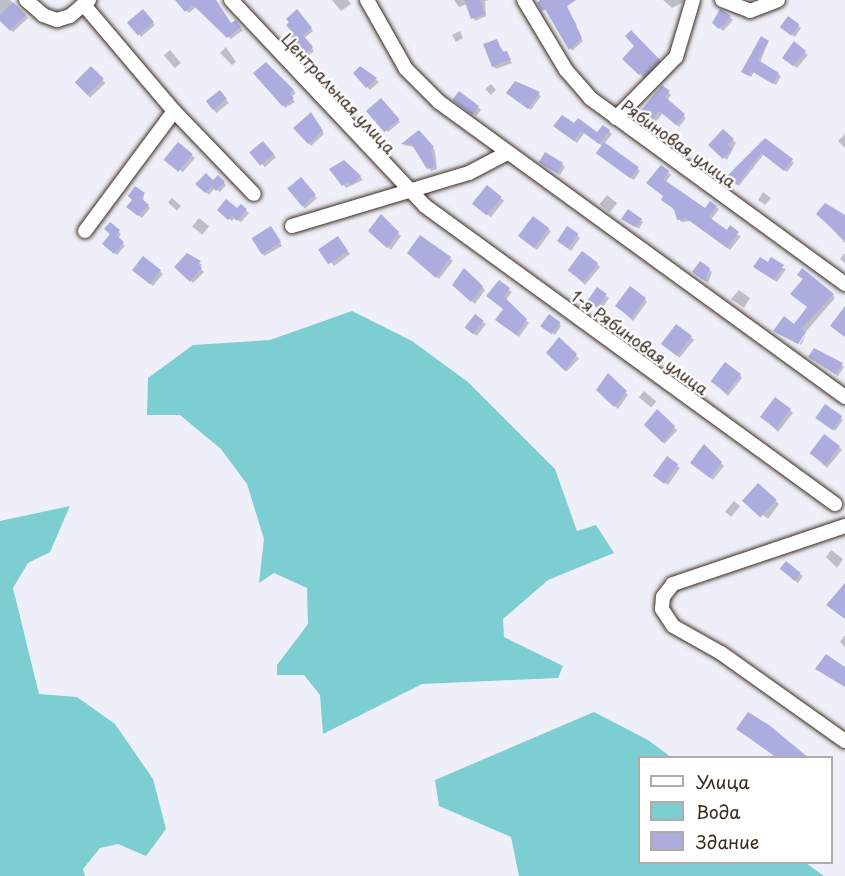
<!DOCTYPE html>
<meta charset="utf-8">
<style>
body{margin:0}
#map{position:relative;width:845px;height:876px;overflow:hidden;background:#eeeff8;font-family:"Playpen Sans",sans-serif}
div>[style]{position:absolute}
.water>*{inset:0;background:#7cced2}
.shadow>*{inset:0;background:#0003;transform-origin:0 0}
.building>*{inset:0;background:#acadde;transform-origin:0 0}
.roads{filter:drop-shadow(0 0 2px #3b2a1e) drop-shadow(0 0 2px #3b2a1e)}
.minor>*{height:14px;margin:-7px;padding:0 7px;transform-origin:7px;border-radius:7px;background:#fff}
span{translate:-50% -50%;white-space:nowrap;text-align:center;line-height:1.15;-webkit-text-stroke:4.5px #fff;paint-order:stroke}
.street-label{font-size:16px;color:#3b2a1e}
.legend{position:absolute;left:638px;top:756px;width:195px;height:108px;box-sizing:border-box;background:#fff;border:2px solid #b1aaa5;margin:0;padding:8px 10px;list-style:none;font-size:18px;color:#3b2a1e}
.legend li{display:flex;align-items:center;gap:12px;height:30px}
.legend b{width:30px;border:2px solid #b1aaa5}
</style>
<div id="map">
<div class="water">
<i style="clip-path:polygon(352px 311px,412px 341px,468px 382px,555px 469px,577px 531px,596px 525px,614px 553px,548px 580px,503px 619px,504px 637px,563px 666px,558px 678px,422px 684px,323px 734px,320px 695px,304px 675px,277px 675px,277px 665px,308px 624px,307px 588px,274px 573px,259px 583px,264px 539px,247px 484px,221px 449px,180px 415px,147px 415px,148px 378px,193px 345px,270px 340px)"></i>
<i style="clip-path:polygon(70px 506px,50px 552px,28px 563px,13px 588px,39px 694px,77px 697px,115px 724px,153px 779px,166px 829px,146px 856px,118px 844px,100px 848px,83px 869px,85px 876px,0 876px,0 521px)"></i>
<i style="clip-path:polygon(594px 712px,648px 740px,671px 757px,640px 758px,640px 862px,806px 863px,824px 876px,519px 876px,511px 837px,439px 806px,435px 780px)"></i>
</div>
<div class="shadow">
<i style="clip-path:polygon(0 0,10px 0,28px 18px,13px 32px,0 19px)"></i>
<i style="clip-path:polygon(177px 0,214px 0,232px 25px,236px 22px,243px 30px,231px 39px,197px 6px,189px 13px)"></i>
<i style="clip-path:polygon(332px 0,348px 0,351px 4px,341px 11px)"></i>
<i style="clip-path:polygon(454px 0,489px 0,485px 1px,486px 16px,475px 21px,467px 4px,459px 7px)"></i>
<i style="clip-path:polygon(545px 0,561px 0,577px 25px,574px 26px,583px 41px,572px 51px,548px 10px,543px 10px)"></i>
<i style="clip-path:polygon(663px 0,682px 0,683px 2px,672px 8px)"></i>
<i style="clip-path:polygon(297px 11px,313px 31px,304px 38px,314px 51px,308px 56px,291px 35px)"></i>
<i style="clip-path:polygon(146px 14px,155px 25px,141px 37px,139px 34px)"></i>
<i style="clip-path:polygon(730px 17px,733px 20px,723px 31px,714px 23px)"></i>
<i style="clip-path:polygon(789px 18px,801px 28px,795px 37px,785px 30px)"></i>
<i style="clip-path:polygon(460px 31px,463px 38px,456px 42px,452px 35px)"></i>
<i style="clip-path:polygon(631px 32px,663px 65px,650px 78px,647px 75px,644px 78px,624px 59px,636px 45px)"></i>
<i style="clip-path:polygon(496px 41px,512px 63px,496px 69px,493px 66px)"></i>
<i style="clip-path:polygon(768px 42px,760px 63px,781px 76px,776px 85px,754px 72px,751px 77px,743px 72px)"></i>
<i style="clip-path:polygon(794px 43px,808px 55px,797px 68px,787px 61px)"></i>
<i style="clip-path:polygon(226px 47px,236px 62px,232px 65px,220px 53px)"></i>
<i style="left:170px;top:50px;width:17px;height:8px;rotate:50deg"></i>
<i style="left:91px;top:68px;width:21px;height:21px;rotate:47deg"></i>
<i style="clip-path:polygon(361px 68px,379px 82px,370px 90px,355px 74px)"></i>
<i style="clip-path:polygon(255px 73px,286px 82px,296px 93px,291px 97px,295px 102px,285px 108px)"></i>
<i style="clip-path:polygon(491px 84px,496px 90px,491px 95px,485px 89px)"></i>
<i style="clip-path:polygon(529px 87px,541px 96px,531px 110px,511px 96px)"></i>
<i style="clip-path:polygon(662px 87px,671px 95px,667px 101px,686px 118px,679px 127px,663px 113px,653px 125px,640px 114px)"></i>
<i style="left:220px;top:92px;width:14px;height:16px;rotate:51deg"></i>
<i style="clip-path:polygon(384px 102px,400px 122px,388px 132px,368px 111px)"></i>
<i style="clip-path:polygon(457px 103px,478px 107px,481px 110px,476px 116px)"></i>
<i style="clip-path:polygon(313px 116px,324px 134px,311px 146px,295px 128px)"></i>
<i style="clip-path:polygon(574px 125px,598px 135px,609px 131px,612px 134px,604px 144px,640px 171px,634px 180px,600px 156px,602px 146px,585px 132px,577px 143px,558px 129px)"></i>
<i style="clip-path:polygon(723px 131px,736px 143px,727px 160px,711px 145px)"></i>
<i style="clip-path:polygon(419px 132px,435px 151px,437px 169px,431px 171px,415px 147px,403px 145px)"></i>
<i style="clip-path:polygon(845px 134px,845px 148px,838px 141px)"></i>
<i style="clip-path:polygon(765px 140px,794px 163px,787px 172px,764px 154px,739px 186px,731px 179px)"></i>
<i style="left:263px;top:143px;width:19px;height:15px;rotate:47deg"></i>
<i style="clip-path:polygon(178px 144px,195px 158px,183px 172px,167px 163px)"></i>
<i style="clip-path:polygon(562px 164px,565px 167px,560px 175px,543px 165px)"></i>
<i style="clip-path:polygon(331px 169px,358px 174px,363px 180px,346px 188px)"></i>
<i style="clip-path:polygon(668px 172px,671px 175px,665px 183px,705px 210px,716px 207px,719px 209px,711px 220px,727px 232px,741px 236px,730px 250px,691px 221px,681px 222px,665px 196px,650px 186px)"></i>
<i style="clip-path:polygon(218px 177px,226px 185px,220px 192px,215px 188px,209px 195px,198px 184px,213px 182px)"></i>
<i style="left:301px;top:179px;width:25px;height:16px;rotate:50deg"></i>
<i style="left:487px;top:187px;width:22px;height:21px;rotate:39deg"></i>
<i style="clip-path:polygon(763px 192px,771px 198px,765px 205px,758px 200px)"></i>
<i style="clip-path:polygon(144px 194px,143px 201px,150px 208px,142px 218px,131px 209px)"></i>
<i style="left:607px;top:195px;width:13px;height:12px;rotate:39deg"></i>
<i style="left:172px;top:198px;width:12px;height:6px;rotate:42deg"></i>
<i style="clip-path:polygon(241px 206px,249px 213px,241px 222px,235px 218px,232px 221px,219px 210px,237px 210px)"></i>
<i style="clip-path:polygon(818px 214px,845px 218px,845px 243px)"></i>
<i style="clip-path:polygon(381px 216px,401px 236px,391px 250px,370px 231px)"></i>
<i style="left:199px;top:218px;width:13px;height:11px;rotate:39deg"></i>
<i style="clip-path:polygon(623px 219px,641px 220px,643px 222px,639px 229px)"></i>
<i style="clip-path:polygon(110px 224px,121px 234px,118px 239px,125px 246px,117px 255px,104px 244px,112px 234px)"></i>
<i style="clip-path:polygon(548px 229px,551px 231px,537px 250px,520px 236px)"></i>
<i style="clip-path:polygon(274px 231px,282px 246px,264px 256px,253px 238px)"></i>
<i style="clip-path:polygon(578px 236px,580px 238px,571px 251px,561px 243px)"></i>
<i style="clip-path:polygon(420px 237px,453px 261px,439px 279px,409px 253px)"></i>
<i style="clip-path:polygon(340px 241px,350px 254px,334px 266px,321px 250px)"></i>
<i style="clip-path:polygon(845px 253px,845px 263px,840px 259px)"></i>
<i style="clip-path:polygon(188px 255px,202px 265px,200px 268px,204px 272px,193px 283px,176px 267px)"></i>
<i style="clip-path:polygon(144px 258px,163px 274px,153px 286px,137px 272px)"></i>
<i style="clip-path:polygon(700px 263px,712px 272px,708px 283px,697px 275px)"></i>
<i style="clip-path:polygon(597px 264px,600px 267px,585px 285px,569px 270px)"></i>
<i style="clip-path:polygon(769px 264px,786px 269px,777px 282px,758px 270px)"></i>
<i style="clip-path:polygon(465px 270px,485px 290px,475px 304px,454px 285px)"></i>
<i style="clip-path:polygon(499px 282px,512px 292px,505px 301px,529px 323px,519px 337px,500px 322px,505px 309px)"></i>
<i style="clip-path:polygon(597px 289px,609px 298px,601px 310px,591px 303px)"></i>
<i style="clip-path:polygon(739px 290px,750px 298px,744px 308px,731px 299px)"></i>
<i style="clip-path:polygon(833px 295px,835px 298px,796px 343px,775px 331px,794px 326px)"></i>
<i style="clip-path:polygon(645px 299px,647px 302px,633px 321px,617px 306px)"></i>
<i style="clip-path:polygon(483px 322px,486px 324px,477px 336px,470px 331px)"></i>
<i style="clip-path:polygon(559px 323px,561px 326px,555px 335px,545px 328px)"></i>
<i style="left:677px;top:326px;width:22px;height:23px;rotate:39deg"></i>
<i style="clip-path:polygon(806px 335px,801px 345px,799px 344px)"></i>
<i style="left:559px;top:339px;width:28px;height:18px;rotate:44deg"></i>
<i style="clip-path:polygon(812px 359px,842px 365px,844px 367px,838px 376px)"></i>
<i style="clip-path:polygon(740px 375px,742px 378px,728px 396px,712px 381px)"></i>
<i style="clip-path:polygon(608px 376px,628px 395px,618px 409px,598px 390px)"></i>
<i style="left:644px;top:391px;width:16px;height:8px;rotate:40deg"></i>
<i style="clip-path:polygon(790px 410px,793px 413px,778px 432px,762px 416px)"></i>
<i style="left:657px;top:411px;width:28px;height:18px;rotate:44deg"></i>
<i style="clip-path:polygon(841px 418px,843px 420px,835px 431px,820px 420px)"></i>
<i style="clip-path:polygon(704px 447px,724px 466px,713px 480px,694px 465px)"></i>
<i style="clip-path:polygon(839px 447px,842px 450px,827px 468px,811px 453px)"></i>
<i style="clip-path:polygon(668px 459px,680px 468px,668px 485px,658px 478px)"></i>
<i style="clip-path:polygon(758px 485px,779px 504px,768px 519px,749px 504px)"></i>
<i style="left:734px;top:501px;width:8px;height:14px;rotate:40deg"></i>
<i style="clip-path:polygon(831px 550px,843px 559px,837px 568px,826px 557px)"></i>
<i style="clip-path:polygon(784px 572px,800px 574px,803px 576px,798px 583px)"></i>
<i style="clip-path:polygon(845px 635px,845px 647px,840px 642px)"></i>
</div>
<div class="building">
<i style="clip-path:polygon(175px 0,216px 0,231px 23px,236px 20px,241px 27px,227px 38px,193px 5px,185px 12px)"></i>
<i style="clip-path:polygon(464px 0,480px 0,485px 14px,471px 19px)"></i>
<i style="clip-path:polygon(540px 0,576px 0,567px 6px,582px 38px,569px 50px,545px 9px,542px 11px,537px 3px)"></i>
<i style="clip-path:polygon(13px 2px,26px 15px,10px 31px,0 21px,0 15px)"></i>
<i style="left:143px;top:9px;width:17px;height:21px;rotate:50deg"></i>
<i style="clip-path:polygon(297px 9px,312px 28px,303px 35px,313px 47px,304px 54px,289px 35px,292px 32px,286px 25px,289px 22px,286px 19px)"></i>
<i style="clip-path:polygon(720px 9px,731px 16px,719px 29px,712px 23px)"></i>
<i style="left:788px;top:16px;width:14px;height:14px;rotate:36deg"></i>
<i style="clip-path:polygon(631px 30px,660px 60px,645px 75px,642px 72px,639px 75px,622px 59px,634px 46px,625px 36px)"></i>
<i style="clip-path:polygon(761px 36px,769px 41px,758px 60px,779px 73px,773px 84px,751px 71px,749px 76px,741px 72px)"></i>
<i style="clip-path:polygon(497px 39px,502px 52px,507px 51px,511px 60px,492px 67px,483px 44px)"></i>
<i style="clip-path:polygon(794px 41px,806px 51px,793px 66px,782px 58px)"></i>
<i style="clip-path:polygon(266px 62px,294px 90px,290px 94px,294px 98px,286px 105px,282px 106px,253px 73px)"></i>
<i style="left:91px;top:66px;width:18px;height:23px;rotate:45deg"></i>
<i style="clip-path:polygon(360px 66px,377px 78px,366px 88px,353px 73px)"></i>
<i style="clip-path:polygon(515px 81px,540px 92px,528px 109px,506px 93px)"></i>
<i style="clip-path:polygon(662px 85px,670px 91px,665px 97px,685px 114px,676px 125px,659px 111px,649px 123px,638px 114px)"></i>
<i style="left:220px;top:90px;width:11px;height:18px;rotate:52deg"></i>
<i style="left:459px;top:91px;width:25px;height:11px;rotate:37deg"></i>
<i style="left:381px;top:98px;width:28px;height:20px;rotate:49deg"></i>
<i style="clip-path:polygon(311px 112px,323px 131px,308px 144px,293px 128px)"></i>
<i style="clip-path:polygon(562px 115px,574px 123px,578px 118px,597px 132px,603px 125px,610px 130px,599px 144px,581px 131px,574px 141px,553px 126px)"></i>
<i style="clip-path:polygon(723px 129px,734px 139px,728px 145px,732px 149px,723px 159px,708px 145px)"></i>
<i style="clip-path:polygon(419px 130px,434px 147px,431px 150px,436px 167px,427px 169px,412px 145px,401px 144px)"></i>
<i style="clip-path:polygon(765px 138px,793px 159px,784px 171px,761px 153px,737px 185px,726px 177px)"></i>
<i style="left:263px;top:141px;width:17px;height:18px;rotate:50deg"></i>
<i style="left:178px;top:142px;width:19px;height:23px;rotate:39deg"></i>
<i style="left:604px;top:142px;width:43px;height:14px;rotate:36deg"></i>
<i style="left:545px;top:152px;width:21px;height:12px;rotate:31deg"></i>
<i style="clip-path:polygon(344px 160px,361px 176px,351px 185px,348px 181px,342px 186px,329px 169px)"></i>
<i style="clip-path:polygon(661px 165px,669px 171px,663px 179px,705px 208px,710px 201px,717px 206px,709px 217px,727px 230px,730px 225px,739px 232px,727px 248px,687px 219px,677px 220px,674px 209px,661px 200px,663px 196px,646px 183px)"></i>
<i style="clip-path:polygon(206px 173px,213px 180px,218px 175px,225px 182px,216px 191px,212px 186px,205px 193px,195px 184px)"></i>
<i style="left:301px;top:177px;width:23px;height:18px;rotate:50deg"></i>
<i style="left:487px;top:185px;width:19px;height:24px;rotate:39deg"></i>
<i style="clip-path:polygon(135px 186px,145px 193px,141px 198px,149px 205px,138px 216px,126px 207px,132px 200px,128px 196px)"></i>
<i style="clip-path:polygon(226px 199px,237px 208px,241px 204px,247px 209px,237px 221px,232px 216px,228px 220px,217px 210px)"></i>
<i style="clip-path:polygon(825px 203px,845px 215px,845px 240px,816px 214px)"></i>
<i style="clip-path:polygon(628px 209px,642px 219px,635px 227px,621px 219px)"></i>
<i style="clip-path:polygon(381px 214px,399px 232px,387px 248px,368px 231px)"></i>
<i style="left:533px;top:216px;width:20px;height:25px;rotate:37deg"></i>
<i style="clip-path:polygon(110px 222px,120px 230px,116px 235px,124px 242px,114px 254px,102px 244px,110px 234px,104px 229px)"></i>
<i style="left:271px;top:226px;width:19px;height:23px;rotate:58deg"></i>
<i style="left:567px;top:226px;width:14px;height:18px;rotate:34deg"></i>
<i style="clip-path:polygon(420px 235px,451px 257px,436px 278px,407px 253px)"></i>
<i style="left:338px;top:236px;width:18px;height:24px;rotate:56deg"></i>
<i style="left:582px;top:251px;width:20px;height:24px;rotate:37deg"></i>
<i style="clip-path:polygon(187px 253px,201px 261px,198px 264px,202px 268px,190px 282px,174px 267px)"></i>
<i style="left:143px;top:256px;width:23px;height:18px;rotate:38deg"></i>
<i style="clip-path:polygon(760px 257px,768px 262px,771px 257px,784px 265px,774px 280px,753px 267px)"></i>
<i style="clip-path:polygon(700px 261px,710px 268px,705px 281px,692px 272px)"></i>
<i style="clip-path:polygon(464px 268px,483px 286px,471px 302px,452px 285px)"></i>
<i style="clip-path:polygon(802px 268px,834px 294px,801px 329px,806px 332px,798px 344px,773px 331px,784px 316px,794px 324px,807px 307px,790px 294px,803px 279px,797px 275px)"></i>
<i style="clip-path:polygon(499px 280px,510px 288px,504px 297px,527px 319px,516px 335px,495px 320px,503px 309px,486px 296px)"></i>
<i style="left:630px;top:286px;width:20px;height:25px;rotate:37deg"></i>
<i style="left:597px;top:287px;width:12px;height:17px;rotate:35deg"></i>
<i style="clip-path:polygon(845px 306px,845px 337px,830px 326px)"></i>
<i style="left:475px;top:314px;width:11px;height:17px;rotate:38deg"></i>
<i style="left:549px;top:314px;width:14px;height:15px;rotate:36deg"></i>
<i style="left:676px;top:324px;width:20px;height:25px;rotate:37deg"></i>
<i style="clip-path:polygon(559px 337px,577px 354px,565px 371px,546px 353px)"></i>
<i style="clip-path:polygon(814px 348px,843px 363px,835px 374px,808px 357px)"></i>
<i style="left:725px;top:362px;width:20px;height:24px;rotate:37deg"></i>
<i style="clip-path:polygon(608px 373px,627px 391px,614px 407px,596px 390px)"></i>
<i style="left:775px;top:397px;width:20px;height:25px;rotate:37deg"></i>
<i style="left:825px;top:404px;width:21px;height:17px;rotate:35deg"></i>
<i style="clip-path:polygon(657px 409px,675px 426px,663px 443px,644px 425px)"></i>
<i style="left:824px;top:434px;width:20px;height:24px;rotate:37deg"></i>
<i style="clip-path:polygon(704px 444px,722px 462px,710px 478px,690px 463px)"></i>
<i style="left:667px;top:456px;width:14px;height:24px;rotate:36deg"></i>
<i style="left:758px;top:483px;width:25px;height:24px;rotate:42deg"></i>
<i style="left:786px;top:561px;width:19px;height:10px;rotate:39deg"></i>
<i style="clip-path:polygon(845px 583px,845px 619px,826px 605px)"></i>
<i style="clip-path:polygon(826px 654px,845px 667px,845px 687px,815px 669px)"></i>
<i style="clip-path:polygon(748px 712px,769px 725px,809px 758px,777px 758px,749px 738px,736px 729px)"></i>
</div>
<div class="roads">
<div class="minor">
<i style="left:26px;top:0;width:23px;rotate:41deg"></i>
<i style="left:43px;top:15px;width:15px;rotate:20deg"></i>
<i style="left:57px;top:20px;width:14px;rotate:-17deg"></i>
<i style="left:70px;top:16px;width:25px;rotate:-40deg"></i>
<i style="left:231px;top:0;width:283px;rotate:46.7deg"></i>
<i style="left:425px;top:206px;width:507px;rotate:36.01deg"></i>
<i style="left:367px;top:0;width:79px;rotate:60.5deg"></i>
<i style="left:406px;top:69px;width:47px;rotate:45deg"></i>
<i style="left:439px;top:102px;width:502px;rotate:36deg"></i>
<i style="left:524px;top:0;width:82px;rotate:59deg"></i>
<i style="left:566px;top:70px;width:37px;rotate:49deg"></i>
<i style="left:590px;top:98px;width:316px;rotate:36.1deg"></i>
<i style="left:722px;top:0;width:30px;rotate:21deg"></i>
<i style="left:750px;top:11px;width:30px;rotate:-21deg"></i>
<i style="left:84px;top:5px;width:139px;rotate:49.7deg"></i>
<i style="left:174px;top:111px;width:115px;rotate:46.1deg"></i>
<i style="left:616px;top:118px;width:86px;rotate:-45.5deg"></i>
<i style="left:676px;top:57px;width:59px;rotate:-73.4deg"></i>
<i style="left:292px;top:226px;width:185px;rotate:-16.7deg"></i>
<i style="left:469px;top:173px;width:43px;rotate:-27.8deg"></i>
<i style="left:85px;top:231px;width:149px;rotate:-53.4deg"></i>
<i style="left:845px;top:526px;width:182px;rotate:161.4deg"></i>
<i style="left:673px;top:584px;width:16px;rotate:128deg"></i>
<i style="left:663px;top:597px;width:12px;rotate:95deg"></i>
<i style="left:662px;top:609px;width:20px;rotate:57deg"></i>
<i style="left:673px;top:626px;width:55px;rotate:29.4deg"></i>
<i style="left:721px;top:653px;width:152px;rotate:35.4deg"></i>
</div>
</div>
<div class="street-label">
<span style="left:339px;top:93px;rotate:47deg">Центральная улица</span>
<span style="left:679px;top:143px;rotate:36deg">Рябиновая улица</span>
<span style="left:640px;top:342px;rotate:36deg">1-я Рябиновая улица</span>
</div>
<ul class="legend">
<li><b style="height:8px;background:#fff"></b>Улица</li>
<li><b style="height:16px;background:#7cced2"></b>Вода</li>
<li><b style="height:16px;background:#acadde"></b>Здание</li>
</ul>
</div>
